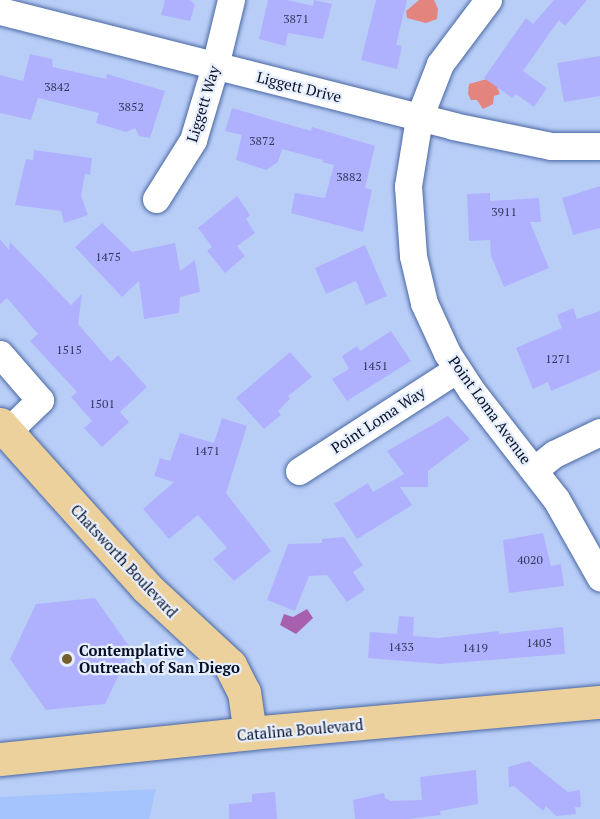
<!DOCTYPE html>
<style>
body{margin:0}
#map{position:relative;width:600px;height:819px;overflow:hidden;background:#b9cef7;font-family:"PT Serif",serif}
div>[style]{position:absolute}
.built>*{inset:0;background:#a5c4fe}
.green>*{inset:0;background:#e3847f}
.water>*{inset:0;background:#a660ae}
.building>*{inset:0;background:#b0b1fe}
.roads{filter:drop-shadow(0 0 2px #4a68a4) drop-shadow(0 0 2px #4a68a4)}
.minor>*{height:27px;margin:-13.5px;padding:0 13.5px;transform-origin:13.5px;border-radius:13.5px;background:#fff}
.major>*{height:33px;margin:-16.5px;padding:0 16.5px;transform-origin:16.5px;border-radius:16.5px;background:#ecd19c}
.dots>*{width:16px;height:16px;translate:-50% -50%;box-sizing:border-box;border:3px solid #e7effd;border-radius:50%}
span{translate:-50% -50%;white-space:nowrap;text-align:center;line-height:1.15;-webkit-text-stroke:4.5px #e7effd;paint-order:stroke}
.number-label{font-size:12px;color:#30385d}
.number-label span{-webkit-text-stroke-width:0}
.street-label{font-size:15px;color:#050f27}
.poi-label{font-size:15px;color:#050f27;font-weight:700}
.left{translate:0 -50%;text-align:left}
</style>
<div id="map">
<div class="built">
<i style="clip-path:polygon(156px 789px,149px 819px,0 819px,0 797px)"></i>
</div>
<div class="green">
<i style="clip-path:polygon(419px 0,434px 0,438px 9px,437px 19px,426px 23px,407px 18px,406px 11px)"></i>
<i style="clip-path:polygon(487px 79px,496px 85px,500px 94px,494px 96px,493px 104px,483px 109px,477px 100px,471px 100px,468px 94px,469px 84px)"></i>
</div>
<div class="water">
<i style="clip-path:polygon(307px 609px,313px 618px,296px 634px,280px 625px,284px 614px,293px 617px)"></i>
</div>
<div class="building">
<i style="clip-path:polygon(165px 0,189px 0,195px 4px,190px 21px,161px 15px)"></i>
<i style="clip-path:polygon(268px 0,287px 0,313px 6px,314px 0,332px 4px,323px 39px,288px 33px,285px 46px,259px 39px)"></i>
<i style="clip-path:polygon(376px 0,407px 0,396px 45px,402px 46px,397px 69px,361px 60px)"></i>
<i style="clip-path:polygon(554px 0,587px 0,565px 26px,559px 20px,523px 71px,547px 88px,534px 107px,516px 94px,512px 98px,484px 78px,526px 18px,533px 24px)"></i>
<i style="clip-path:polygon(30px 54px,52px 59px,53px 67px,106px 79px,107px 74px,165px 91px,150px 138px,139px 136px,135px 128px,126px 132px,96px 123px,99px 113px,38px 98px,31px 120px,0 113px,0 75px,23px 81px)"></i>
<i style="clip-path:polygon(600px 56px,600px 96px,564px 102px,557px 63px)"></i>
<i style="clip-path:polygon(232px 108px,311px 131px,312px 127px,375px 146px,365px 188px,372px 190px,363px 232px,291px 213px,295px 193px,325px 198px,334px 165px,322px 162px,323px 160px,282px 149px,278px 162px,266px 170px,236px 160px,242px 135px,225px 131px)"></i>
<i style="clip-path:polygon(34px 150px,92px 158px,90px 175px,85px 174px,81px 196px,88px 215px,64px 223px,61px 211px,15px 205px,26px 159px,33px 160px)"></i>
<i style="clip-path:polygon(600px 186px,600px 228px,573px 235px,562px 198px)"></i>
<i style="clip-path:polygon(490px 193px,490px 201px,539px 198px,541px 222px,530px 222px,549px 268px,504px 287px,491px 256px,490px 240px,469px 241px,467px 194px)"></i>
<i style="clip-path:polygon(237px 196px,250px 215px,246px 219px,255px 233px,237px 246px,245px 256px,225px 273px,207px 251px,212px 247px,198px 228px)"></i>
<i style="clip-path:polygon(102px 223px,132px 252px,175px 243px,180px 271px,195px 260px,200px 292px,180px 297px,179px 313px,144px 319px,139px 281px,122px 297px,75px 247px)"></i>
<i style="clip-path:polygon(0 239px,9px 250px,10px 242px,71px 305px,82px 294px,78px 324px,111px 362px,118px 355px,147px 387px,120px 412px,129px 422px,102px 447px,84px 428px,92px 421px,71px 397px,77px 392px,30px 341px,38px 334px,7px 298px,0 304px)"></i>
<i style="clip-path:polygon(365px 245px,387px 296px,366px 305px,356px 281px,326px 294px,315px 268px)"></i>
<i style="clip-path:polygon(573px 308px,577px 319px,600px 311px,600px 370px,551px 391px,548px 382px,533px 389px,516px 348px,562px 328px,557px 315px)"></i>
<i style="clip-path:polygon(391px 331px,411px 361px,347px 401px,332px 379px,349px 369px,342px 356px,357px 346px,360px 351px)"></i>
<i style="clip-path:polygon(290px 352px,312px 377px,288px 396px,290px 399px,278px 411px,281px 415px,264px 429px,236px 398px)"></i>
<i style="clip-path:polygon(448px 416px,470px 439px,428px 471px,428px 487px,400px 487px,412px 505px,357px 539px,334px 504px,368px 483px,373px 492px,404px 474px,387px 451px)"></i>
<i style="clip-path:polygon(222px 418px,247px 426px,226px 493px,271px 551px,234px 581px,213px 559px,227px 548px,198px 515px,169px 539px,143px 509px,174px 482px,154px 476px,160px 458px,170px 461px,180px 433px,214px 443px)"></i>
<i style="clip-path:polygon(543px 533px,551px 566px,561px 564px,564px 586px,509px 593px,503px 540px)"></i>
<i style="clip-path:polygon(344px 537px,363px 565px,353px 572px,365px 590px,347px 602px,327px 575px,309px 576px,295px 611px,267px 600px,288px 544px,322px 543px,322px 539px)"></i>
<i style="clip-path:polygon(95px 598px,131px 649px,105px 704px,46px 710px,10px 659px,36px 604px)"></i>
<i style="clip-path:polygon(399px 616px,414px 617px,413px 636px,438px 638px,499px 631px,499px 634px,563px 627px,565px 654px,440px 664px,368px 658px,370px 632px,397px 634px)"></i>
<i style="clip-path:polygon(529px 761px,568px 792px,580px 790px,581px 807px,575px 807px,576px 814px,556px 816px,546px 806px,543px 811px,514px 786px,509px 787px,508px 767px)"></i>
<i style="clip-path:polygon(476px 770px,478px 804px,440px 811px,441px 815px,408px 819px,355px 819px,353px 800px,384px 793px,385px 798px,391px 801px,422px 800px,420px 777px)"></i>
<i style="clip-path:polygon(275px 792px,277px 819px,229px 819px,229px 804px,252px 802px,252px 794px)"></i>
</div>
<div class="roads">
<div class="minor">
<i style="left:488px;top:0;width:80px;rotate:126.9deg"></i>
<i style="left:440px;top:64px;width:58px;rotate:111.3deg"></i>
<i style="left:419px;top:118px;width:69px;rotate:99.2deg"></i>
<i style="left:408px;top:186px;width:70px;rotate:85.9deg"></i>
<i style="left:413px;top:256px;width:48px;rotate:76.8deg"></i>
<i style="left:424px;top:303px;width:55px;rotate:65.3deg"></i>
<i style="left:447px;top:353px;width:44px;rotate:57deg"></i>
<i style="left:471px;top:390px;width:138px;rotate:52.1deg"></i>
<i style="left:556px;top:499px;width:90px;rotate:60.6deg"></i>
<i style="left:0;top:11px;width:467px;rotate:14.2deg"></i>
<i style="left:453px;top:126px;width:100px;rotate:11.5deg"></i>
<i style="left:551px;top:146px;width:49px"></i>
<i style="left:156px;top:199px;width:70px;rotate:-57.9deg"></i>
<i style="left:193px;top:140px;width:77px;rotate:-73.4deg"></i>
<i style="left:215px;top:66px;width:68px;rotate:-76.4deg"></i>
<i style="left:0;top:354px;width:61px;rotate:49deg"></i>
<i style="left:40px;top:400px;width:46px;rotate:135.9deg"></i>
<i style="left:534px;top:470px;width:26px;rotate:-39deg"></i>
<i style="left:554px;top:454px;width:51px;rotate:-25.6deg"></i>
<i style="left:299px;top:471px;width:188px;rotate:-32.8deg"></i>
</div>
<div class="major">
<i style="left:0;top:424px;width:219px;rotate:48.1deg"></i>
<i style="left:146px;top:587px;width:115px;rotate:42.9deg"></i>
<i style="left:230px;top:665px;width:30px;rotate:63deg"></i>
<i style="left:244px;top:692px;width:41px;rotate:81.7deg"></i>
<i style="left:0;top:759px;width:251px;rotate:-5.9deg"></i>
<i style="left:250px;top:733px;width:351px;rotate:-5.1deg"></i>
</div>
</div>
<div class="dots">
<i style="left:67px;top:659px;background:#765e2e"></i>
</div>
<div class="number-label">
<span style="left:296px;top:19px">3871</span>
<span style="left:57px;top:87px">3842</span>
<span style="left:131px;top:107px">3852</span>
<span style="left:262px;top:141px">3872</span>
<span style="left:349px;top:177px">3882</span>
<span style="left:504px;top:212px">3911</span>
<span style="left:108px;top:257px">1475</span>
<span style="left:69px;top:350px">1515</span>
<span style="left:558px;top:359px">1271</span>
<span style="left:375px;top:366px">1451</span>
<span style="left:102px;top:404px">1501</span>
<span style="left:207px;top:451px">1471</span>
<span style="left:530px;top:560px">4020</span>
<span style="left:539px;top:643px">1405</span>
<span style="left:401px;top:647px">1433</span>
<span style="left:475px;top:648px">1419</span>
</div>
<div class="street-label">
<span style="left:299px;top:87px;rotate:14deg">Liggett Drive</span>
<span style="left:203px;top:104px;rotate:-73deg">Liggett Way</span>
<span style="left:490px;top:410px;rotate:54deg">Point Loma Avenue</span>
<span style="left:378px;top:420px;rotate:-33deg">Point Loma Way</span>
<span style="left:124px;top:561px;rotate:47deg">Chatsworth Boulevard</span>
<span style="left:300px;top:730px;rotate:-5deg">Catalina Boulevard</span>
</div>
<div class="poi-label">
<span class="left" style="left:79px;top:659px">Contemplative<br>Outreach of San Diego</span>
</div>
</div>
